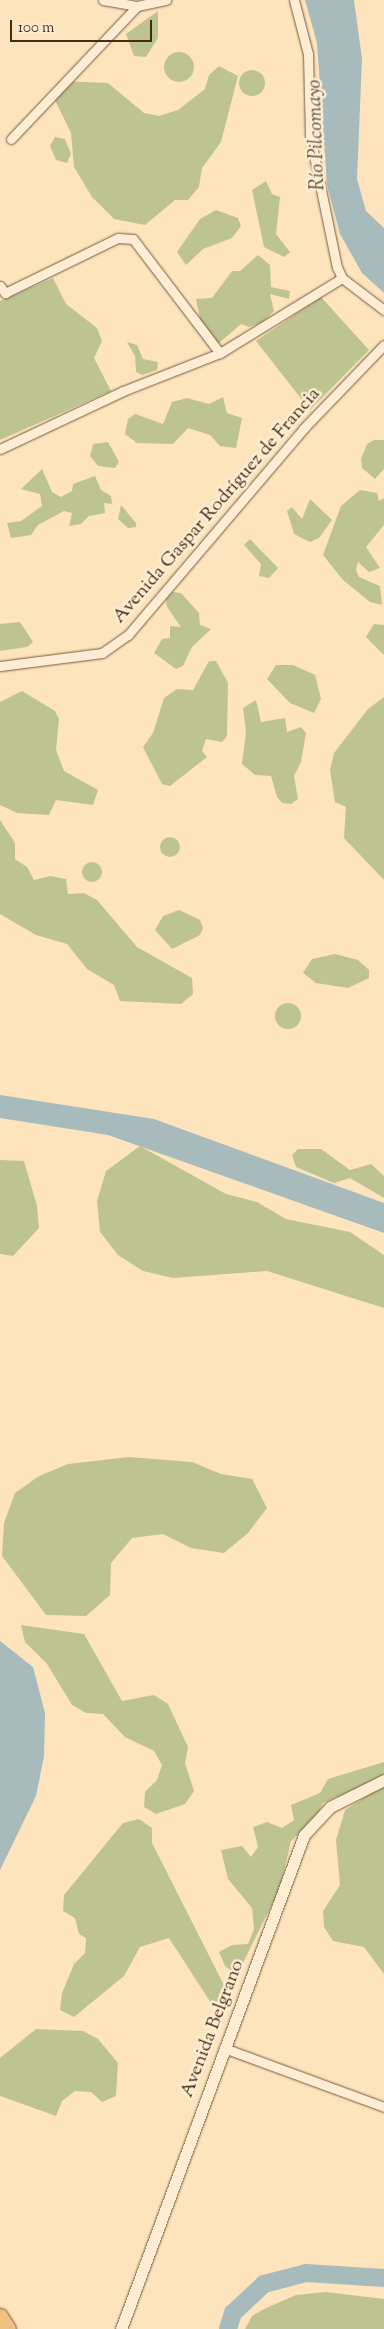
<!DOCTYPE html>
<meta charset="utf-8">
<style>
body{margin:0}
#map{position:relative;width:384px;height:2329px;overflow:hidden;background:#fde4bc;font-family:"Sorts Mill Goudy",serif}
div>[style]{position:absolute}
.green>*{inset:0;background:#bec491}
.round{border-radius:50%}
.water>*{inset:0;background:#a7bbbd}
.river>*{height:18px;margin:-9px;padding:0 9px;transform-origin:9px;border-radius:9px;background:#a7bbbd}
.roads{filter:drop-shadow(0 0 1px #745a3e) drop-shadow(0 0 1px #745a3e)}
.minor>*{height:9px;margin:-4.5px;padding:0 4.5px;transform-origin:4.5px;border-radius:4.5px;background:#feedd3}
.tertiary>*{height:11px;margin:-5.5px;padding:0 5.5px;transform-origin:5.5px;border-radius:5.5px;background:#feedd3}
.trunk>*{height:15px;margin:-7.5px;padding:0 7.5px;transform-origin:7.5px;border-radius:7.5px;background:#eec27e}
span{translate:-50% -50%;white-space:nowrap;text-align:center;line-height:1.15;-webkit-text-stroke:5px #feedd3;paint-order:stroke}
.street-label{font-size:19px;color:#462c14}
.water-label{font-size:20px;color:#5e503e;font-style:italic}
.scale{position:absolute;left:10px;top:20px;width:142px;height:22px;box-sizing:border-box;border:2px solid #462c14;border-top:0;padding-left:6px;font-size:15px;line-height:18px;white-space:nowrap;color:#462c14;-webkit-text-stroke:4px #feedd3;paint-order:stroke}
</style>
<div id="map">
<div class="green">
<i style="clip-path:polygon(158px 11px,158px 38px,146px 57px,134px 56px,126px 34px)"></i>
<i class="round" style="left:164px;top:52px;width:30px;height:30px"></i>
<i style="clip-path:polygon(219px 66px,238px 76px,221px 142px,202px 168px,199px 187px,188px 200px,175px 200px,145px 225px,114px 219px,92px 197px,74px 167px,71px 133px,53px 96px,60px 81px,108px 83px,144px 113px,159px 116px,178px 110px,205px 89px,209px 75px)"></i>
<i class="round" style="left:239px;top:70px;width:26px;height:26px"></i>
<i style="clip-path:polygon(55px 137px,65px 139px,71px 154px,67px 163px,56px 160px,50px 146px)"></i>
<i style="clip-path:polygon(266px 181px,272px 194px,280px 197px,276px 234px,290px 252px,284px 257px,264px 247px,252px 190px)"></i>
<i style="clip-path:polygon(216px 210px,238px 218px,241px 226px,232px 238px,203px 249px,186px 265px,177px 252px,200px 219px)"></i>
<i style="clip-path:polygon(258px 255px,270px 265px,271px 287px,290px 291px,289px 299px,270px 294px,274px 311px,263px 322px,249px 327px,241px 324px,218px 344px,204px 338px,196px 299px,212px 298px,232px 271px,240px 271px)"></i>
<i style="clip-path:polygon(53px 278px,66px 304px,97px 328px,102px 341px,94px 358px,111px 391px,0 440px,0 301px)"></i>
<i style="clip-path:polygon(321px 297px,369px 350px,310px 410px,256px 341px)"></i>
<i style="clip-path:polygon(127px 342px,137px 345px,143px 359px,158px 362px,157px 370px,142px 375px,136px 372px,135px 356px)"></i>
<i style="clip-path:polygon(223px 397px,227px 413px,242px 418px,236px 448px,220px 446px,210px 435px,188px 428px,173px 444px,137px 443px,125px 434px,128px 419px,135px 414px,163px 424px,172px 402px,187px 398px,209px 404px)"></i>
<i style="clip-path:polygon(374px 440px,384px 440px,384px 469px,375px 479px,362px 468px,361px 459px,367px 444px)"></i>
<i style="clip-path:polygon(108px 442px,119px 462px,115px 468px,98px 466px,90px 456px,93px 444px)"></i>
<i style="clip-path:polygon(42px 469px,52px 492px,61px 497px,72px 491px,73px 484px,95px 476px,101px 490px,111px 496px,112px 504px,104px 503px,105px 513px,89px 516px,81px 524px,69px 526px,72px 513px,64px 511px,38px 525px,31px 535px,11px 538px,7px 523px,21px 521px,42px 506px,40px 494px,21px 489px)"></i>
<i style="clip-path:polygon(360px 490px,377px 493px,379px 501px,384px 498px,384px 525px,366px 547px,380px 568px,369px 572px,358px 562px,356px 570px,359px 577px,380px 586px,382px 605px,370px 602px,343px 580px,323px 555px,341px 506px)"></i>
<i style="clip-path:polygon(310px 499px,332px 520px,319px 538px,310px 542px,294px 534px,287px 511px,292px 507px,302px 519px)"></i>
<i style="clip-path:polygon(121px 505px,136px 523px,136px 527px,128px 528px,118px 519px)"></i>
<i style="clip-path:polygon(250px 539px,278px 568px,269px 578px,259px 576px,261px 564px,244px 545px)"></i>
<i style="clip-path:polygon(173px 592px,181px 593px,199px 613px,200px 625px,211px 629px,192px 647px,183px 666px,176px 669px,154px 653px,162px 639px,170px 638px,170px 626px,181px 627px,167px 607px,166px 599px)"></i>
<i style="clip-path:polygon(20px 622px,33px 642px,27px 647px,0 651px,0 624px)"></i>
<i style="clip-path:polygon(374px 624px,384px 625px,384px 655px,366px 637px)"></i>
<i style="clip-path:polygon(209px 661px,216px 661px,228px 683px,227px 736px,222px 742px,206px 739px,202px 751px,207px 757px,170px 786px,162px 784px,143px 747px,153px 733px,164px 698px,177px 689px,193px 690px)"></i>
<i style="clip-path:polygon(276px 665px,293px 665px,315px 675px,321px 699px,314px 713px,290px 703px,267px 679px)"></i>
<i style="clip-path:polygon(22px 691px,55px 711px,59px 719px,56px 750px,64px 771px,98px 790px,93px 805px,56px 800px,49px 815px,17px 813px,0 805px,0 702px)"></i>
<i style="clip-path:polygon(384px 697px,384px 880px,344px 838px,346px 807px,335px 802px,330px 770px,334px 753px,368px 709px)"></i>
<i style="clip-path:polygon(256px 700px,261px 722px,285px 718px,287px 732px,301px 727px,306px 733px,301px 762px,294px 776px,298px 799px,291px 804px,282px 803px,277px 797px,271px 776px,255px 775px,242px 764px,246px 732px,243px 708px)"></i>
<i style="clip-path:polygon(0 820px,15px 843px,15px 859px,27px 867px,34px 880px,50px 876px,66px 879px,68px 894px,84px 893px,97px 900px,137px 947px,192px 978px,193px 994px,181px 1004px,120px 1001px,114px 985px,87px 969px,67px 944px,36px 935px,0 914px)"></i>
<i class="round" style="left:160px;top:837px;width:20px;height:20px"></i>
<i class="round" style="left:82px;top:862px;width:20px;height:20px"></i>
<i style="clip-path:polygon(179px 910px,200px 920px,203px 928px,200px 935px,172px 949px,155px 930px,163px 916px)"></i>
<i style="clip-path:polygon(335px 954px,358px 960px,369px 970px,369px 978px,348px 988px,316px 983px,303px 973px,312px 959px)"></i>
<i class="round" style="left:275px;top:1003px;width:26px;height:26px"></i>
<i style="clip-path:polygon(140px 1146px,226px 1194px,257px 1202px,286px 1219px,350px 1232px,384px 1255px,384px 1308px,267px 1271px,173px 1278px,143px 1271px,118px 1255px,100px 1232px,97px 1201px,106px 1171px)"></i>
<i style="clip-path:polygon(298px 1149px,321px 1149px,350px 1170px,371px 1164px,384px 1176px,384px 1198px,350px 1178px,334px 1183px,296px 1167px,292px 1155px)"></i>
<i style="clip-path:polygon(0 1160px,24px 1161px,37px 1206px,39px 1228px,13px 1256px,0 1254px)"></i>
<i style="clip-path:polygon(129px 1457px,192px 1462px,221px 1474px,252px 1479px,267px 1508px,248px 1533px,224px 1553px,191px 1548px,163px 1534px,132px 1538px,111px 1563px,110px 1595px,86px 1616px,46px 1615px,2px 1556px,4px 1523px,15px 1493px,39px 1476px,68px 1464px)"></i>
<i style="clip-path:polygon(21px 1625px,84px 1634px,122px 1701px,154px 1695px,168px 1704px,188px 1747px,185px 1763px,194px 1791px,185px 1804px,156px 1814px,144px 1807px,145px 1792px,157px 1780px,162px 1765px,154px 1751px,125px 1737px,103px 1714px,86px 1713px,72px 1705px,47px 1664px,25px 1642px)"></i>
<i style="clip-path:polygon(384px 1762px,384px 1776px,323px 1803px,316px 1818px,291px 1841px,280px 1888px,237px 1975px,225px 1966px,219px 1952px,232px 1945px,248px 1944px,254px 1929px,252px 1908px,228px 1879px,221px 1850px,242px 1846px,251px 1857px,258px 1847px,253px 1827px,267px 1822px,282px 1828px,294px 1820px,291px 1805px,320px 1793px,328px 1779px)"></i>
<i style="clip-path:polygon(384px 1785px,384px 1974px,364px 1947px,333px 1941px,324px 1927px,323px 1911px,340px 1885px,336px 1840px,345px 1810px)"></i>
<i style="clip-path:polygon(139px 1819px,152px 1828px,152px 1843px,227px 1991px,226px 2008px,211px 2003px,169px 1938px,140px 1947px,124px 1976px,74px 2017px,60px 2010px,62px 1993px,74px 1964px,85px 1953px,86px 1938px,79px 1934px,75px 1918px,63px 1911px,64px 1895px,123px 1823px)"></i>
<i style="clip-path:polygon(36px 2029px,83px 2031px,98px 2039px,118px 2063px,116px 2096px,102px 2102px,91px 2092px,75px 2091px,62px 2101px,56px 2116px,0 2096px,0 2058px)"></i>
<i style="clip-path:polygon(326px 2292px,384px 2299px,384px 2329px,245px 2329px,252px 2316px,266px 2308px,296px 2295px)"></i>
</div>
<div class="water">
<i style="clip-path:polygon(305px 0,354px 0,362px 59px,357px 179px,366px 211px,384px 228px,384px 293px,362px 273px,340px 234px,327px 185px,317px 43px)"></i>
<i style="clip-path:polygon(0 1095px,154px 1119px,384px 1203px,384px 1233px,108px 1135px,0 1118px)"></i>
<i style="clip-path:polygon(0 1641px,33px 1667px,45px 1713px,44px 1756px,36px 1796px,0 1870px)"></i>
</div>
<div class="river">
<i style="left:228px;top:2329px;width:17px;rotate:-73deg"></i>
<i style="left:233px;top:2313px;width:42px;rotate:-43.1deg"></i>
<i style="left:264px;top:2284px;width:43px;rotate:-14.7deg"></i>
<i style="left:306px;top:2273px;width:78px;rotate:3.7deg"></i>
</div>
<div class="roads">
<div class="minor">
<i style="left:103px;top:0;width:35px;rotate:10deg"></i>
<i style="left:137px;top:6px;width:30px;rotate:-12deg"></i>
<i style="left:294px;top:0;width:56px;rotate:75.5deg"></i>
<i style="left:308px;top:54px;width:82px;rotate:88.6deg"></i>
<i style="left:310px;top:136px;width:134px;rotate:78.4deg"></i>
<i style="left:337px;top:267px;width:12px;rotate:66deg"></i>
<i style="left:342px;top:278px;width:53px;rotate:37.3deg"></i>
<i style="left:11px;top:139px;width:183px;rotate:-46.5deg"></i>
<i style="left:0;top:286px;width:9px;rotate:54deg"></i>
<i style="left:5px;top:293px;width:126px;rotate:-26deg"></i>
<i style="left:118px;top:238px;width:15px;rotate:4deg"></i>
<i style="left:133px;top:239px;width:143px;rotate:52.7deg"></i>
<i style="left:0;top:449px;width:136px;rotate:-25.2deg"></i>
<i style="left:123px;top:391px;width:104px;rotate:-21.4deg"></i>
<i style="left:220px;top:353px;width:143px;rotate:-31.6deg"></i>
<i style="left:0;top:666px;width:103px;rotate:-7.3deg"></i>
<i style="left:102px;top:653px;width:32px;rotate:-35deg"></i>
<i style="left:128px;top:635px;width:272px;rotate:-49.6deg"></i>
<i style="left:304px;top:428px;width:115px;rotate:-46.1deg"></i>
<i style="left:224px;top:2048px;width:171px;rotate:20.2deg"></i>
</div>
<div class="tertiary">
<i style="left:121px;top:2329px;width:527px;rotate:-69.67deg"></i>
<i style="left:304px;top:1835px;width:38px;rotate:-47deg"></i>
<i style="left:330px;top:1807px;width:60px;rotate:-26.6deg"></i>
</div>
<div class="trunk">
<i style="left:0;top:2316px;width:15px;rotate:58deg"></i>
</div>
</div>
<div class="street-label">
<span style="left:217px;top:506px;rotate:-49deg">Avenida Gaspar Rodríguez de Francia</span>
<span style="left:213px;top:2029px;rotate:-69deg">Avenida Belgrano</span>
</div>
<div class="water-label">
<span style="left:317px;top:135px;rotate:-92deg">Río Pilcomayo</span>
</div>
<div class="scale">100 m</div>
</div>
